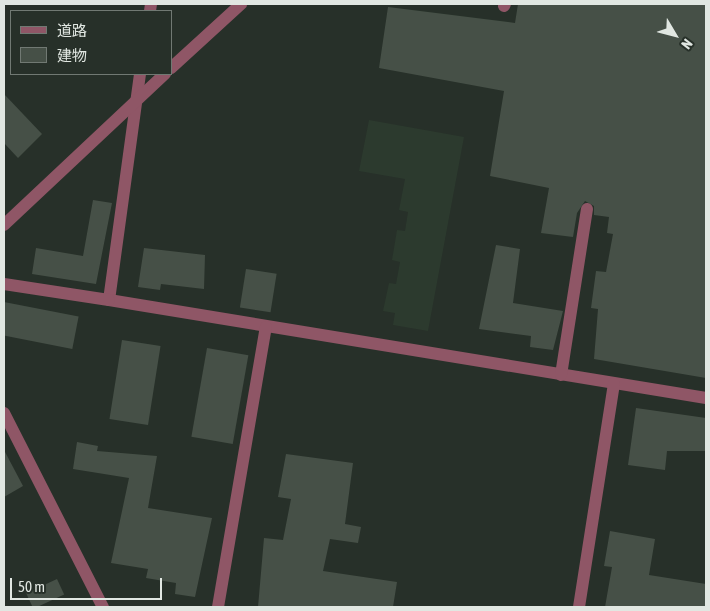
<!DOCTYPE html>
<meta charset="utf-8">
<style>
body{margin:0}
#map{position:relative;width:710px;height:611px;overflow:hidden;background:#273029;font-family:"Asap Condensed","Noto Sans JP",sans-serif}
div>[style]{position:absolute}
.built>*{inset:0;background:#2c3a2e}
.building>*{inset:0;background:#465047;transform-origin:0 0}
.minor>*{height:12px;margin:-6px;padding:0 6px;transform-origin:6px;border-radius:6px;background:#8f5666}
span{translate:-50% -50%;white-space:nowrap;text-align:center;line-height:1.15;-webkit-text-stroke:4px #273029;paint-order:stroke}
.frame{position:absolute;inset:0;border:5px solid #e1e7e2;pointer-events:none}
.legend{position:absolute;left:10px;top:10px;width:162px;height:65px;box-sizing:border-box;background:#273029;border:1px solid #717973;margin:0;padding:6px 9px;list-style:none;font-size:15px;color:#e1e7e2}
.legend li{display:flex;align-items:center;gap:10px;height:25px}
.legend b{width:25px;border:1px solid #717973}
.north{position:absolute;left:650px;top:10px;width:50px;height:50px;-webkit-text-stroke:4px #273029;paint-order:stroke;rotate:127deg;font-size:14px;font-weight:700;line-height:20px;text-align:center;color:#e1e7e2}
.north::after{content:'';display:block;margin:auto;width:18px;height:22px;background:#e1e7e2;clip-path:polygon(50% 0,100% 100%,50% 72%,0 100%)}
.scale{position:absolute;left:10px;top:578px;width:152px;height:22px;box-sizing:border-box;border:2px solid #e1e7e2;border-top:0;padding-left:6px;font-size:15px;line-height:18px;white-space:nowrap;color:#e1e7e2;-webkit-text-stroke:4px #273029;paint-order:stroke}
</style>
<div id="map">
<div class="built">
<i style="clip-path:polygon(369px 120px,464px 137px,428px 331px,393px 325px,395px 313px,383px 311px,389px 283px,396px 284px,400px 262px,392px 260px,397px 230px,405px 231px,408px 212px,399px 210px,405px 179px,359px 171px)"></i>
</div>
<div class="building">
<i style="clip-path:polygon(518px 4px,706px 4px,706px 378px,594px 359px,598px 309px,591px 308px,596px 271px,606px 272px,613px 234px,607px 233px,609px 217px,594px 215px,594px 206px,585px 201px,577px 213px,573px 237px,541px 233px,549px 188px,490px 176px,504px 91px,379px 68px,388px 7px,515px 23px)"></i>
<i style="clip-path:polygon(4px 94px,42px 134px,18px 158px,4px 143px)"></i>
<i style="clip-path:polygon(93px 200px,112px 203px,96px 284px,32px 274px,36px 248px,83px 256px)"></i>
<i style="clip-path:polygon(496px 245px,520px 249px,513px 303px,563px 311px,553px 350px,530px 347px,531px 336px,479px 329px)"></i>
<i style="clip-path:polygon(144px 248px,205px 255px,204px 289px,161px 284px,160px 290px,138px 287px)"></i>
<i style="left:246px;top:269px;width:31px;height:39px;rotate:9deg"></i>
<i style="left:4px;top:302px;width:76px;height:33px;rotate:11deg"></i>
<i style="left:122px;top:340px;width:39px;height:80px;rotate:9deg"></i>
<i style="left:207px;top:348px;width:42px;height:90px;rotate:10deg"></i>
<i style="clip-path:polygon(636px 408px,706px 418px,706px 451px,667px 451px,665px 470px,628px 465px)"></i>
<i style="clip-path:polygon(77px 442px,98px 446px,97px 451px,157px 456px,148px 508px,212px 518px,195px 597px,175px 594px,176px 583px,146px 578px,148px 569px,111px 563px,129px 478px,73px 469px)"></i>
<i style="clip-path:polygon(4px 450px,23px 486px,4px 497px)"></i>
<i style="clip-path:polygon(286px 454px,353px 463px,345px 524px,361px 527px,358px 543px,330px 539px,323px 571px,397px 582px,393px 607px,258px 607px,264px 538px,283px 540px,291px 499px,278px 497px)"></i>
<i style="clip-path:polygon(610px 531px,655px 539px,649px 575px,706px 584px,706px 607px,605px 607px,612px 567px,604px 566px)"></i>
<i style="left:57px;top:579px;width:17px;height:34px;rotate:65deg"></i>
</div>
<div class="minor">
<i style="left:504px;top:6px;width:2px;rotate:-63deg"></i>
<i style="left:150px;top:11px;width:7px;rotate:-82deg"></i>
<i style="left:171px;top:68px;width:95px;rotate:-42.4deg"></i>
<i style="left:140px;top:74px;width:228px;rotate:97.8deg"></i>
<i style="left:109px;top:300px;width:605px;rotate:9.32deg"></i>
<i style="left:4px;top:225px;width:221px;rotate:-43.2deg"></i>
<i style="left:4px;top:284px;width:106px;rotate:8.7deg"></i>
<i style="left:561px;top:375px;width:168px;rotate:-81.1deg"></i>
<i style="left:4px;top:413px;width:218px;rotate:63deg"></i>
<i style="left:218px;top:607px;width:284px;rotate:-80.3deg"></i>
<i style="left:579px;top:607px;width:226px;rotate:-81.1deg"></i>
</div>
<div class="frame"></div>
<ul class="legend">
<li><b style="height:6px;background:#8f5666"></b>道路</li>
<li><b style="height:14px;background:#465047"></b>建物</li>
</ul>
<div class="north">N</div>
<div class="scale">50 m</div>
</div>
